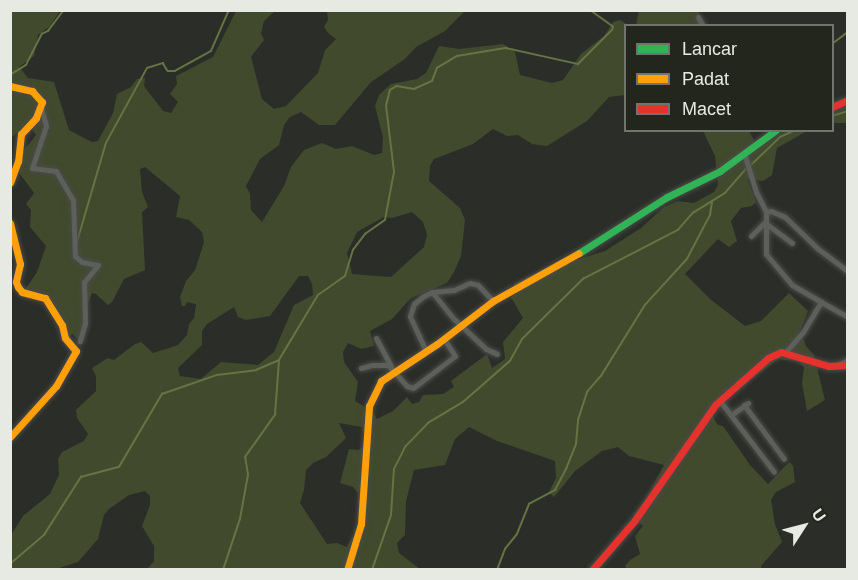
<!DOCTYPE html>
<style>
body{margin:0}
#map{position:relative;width:858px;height:580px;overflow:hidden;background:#2b2d28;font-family:Arial,sans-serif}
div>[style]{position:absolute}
.green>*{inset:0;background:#414a2d}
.stream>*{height:1.5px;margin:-0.75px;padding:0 0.75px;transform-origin:0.75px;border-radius:0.75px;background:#667444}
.roads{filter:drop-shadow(0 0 2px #4a4b48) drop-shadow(0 0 2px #4a4b48)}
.street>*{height:5px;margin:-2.5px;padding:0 2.5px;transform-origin:2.5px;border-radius:2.5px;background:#5d5f5b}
.fast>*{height:7px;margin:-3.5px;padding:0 3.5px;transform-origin:3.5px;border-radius:3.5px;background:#30b455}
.slow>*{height:7px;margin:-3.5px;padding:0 3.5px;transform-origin:3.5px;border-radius:3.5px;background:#ff9f0a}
.jam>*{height:7px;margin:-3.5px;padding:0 3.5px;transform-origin:3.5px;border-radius:3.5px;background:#e5322d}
span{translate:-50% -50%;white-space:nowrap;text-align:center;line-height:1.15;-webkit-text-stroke:6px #23261c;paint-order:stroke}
.frame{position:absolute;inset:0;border:12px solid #e7e9e3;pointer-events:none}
.legend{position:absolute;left:624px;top:24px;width:210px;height:108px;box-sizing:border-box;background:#23261c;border:2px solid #71746c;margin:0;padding:8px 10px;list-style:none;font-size:18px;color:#e7e9e3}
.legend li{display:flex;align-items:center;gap:12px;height:30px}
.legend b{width:30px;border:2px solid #71746c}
.north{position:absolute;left:774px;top:496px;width:60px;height:60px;-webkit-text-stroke:4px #23261c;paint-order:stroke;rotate:54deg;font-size:16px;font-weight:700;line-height:24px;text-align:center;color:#e7e9e3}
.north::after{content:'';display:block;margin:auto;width:21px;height:27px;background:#e7e9e3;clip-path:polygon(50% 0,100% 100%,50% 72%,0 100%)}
</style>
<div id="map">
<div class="green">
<i style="clip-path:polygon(639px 10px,698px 11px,706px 25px,636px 26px)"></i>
<i style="clip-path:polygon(evenodd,10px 11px,60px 11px,49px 27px,38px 35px,34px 56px,19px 67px,28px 78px,54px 82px,69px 130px,92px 142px,98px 141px,113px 113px,117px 94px,131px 87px,137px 79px,145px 78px,144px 86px,163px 111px,171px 113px,178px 102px,170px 94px,177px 84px,176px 76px,213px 57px,236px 11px,275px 11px,264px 21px,261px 33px,264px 40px,251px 57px,262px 99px,274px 109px,286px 106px,318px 73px,325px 50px,336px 39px,328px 33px,324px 27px,328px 20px,327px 11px,465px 11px,445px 31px,416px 47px,405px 59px,371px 82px,335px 125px,319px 125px,301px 112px,290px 117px,284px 125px,279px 145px,260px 159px,246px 186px,250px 194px,251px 210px,262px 222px,284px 186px,291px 167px,304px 150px,322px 143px,336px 149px,352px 146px,374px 155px,382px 153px,383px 137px,375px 106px,379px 95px,391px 84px,417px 79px,426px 73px,439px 46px,459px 49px,503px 44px,515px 52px,520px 75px,552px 83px,563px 80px,581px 54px,604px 36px,613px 22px,620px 20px,628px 25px,626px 26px,625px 95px,609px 97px,587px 121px,547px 146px,532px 144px,518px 135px,507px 136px,493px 129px,473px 144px,434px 159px,430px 166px,429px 181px,460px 208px,465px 220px,461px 256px,454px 272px,447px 283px,411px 298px,392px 319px,370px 331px,374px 346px,361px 349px,348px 343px,343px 352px,344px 362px,358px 382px,355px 401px,372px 411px,377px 419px,393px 411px,407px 397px,412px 404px,419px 402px,423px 395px,443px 394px,454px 387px,451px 381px,487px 354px,492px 368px,505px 359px,503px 342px,523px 318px,511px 297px,518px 292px,513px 284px,545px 268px,553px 273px,573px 261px,605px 251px,641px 228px,664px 207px,678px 201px,694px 203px,714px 192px,718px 185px,715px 156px,703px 131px,749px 131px,755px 142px,771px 131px,778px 134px,785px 131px,807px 131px,777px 148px,772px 175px,763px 181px,747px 179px,756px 202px,752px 206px,741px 208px,731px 221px,737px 241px,729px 247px,718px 239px,685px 274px,710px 299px,745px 326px,761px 321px,789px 293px,808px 311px,800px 331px,806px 346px,814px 355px,825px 400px,807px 411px,802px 383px,804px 367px,798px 361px,778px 359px,740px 388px,734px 384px,708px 410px,718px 425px,723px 426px,750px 465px,768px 484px,786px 465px,790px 462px,793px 466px,795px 482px,776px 492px,771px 500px,775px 524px,782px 542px,761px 566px,762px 569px,627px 569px,625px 566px,630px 560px,640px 554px,635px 536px,643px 526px,633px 515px,645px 500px,664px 465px,629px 456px,618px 447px,602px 451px,575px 471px,554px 497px,549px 492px,556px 478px,555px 461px,497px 441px,469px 427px,455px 439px,445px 465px,414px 470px,406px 501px,405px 535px,397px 543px,399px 553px,420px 569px,147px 569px,154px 561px,154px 546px,142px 526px,150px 505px,150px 496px,145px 491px,129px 495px,109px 509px,104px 515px,98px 539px,78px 562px,56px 569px,11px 569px,11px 535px,23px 516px,50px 494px,59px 475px,58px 459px,62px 452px,84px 441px,88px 434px,77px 418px,76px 410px,96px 391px,96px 376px,92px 368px,108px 358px,114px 360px,135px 344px,141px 342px,153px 353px,178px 345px,187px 335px,189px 324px,194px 318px,196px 304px,187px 302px,185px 306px,182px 306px,180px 297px,186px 281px,195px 270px,204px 242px,202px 232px,189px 220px,176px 217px,180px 196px,145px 167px,140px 169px,142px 192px,148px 207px,142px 212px,145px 270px,124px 279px,112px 302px,108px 305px,96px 294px,92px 293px,88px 303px,88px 319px,80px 340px,72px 334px,68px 338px,46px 294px,25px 290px,37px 272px,46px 246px,30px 227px,31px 210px,26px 204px,34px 193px,20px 174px,20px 162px,24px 150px,36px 135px,28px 123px,11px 138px,10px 11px,412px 212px,423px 222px,427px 235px,424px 247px,391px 277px,352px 274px,347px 253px,357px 232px,384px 217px,392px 218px,412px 212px,10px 11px,299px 276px,308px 276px,312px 284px,313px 295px,294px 305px,274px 352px,258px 365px,221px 362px,201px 379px,180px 376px,178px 368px,202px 345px,202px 331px,207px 324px,234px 307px,238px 317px,246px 320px,270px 316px,299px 276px,10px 11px,339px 423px,362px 427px,365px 444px,359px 450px,349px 449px,340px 483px,353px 487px,358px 493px,359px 526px,347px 547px,337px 543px,327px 544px,300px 503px,304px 490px,306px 470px,313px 463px,326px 457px,346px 438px,339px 423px)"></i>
<i style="clip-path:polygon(847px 98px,847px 123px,833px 123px,833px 103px)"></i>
</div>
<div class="stream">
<i style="left:832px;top:44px;width:20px;rotate:-37deg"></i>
<i style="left:10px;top:75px;width:19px;rotate:-32deg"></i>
<i style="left:26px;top:65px;width:35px;rotate:-63deg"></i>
<i style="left:42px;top:34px;width:7px;rotate:-27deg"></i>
<i style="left:48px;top:31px;width:26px;rotate:-53deg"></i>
<i style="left:832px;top:116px;width:17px;rotate:-17deg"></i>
<i style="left:750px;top:166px;width:42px;rotate:-44deg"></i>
<i style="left:780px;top:137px;width:17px;rotate:-24deg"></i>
<i style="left:77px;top:242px;width:103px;rotate:-73.7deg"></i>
<i style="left:106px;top:143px;width:85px;rotate:-61.3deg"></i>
<i style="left:147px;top:68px;width:17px;rotate:-17deg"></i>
<i style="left:163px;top:63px;width:9px;rotate:58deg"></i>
<i style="left:168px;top:71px;width:7px"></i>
<i style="left:175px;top:71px;width:41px;rotate:-29.1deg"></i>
<i style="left:211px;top:51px;width:45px;rotate:-66.3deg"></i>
<i style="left:10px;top:564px;width:45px;rotate:-40.5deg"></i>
<i style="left:44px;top:535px;width:69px;rotate:-57.5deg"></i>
<i style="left:81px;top:477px;width:39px;rotate:-15deg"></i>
<i style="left:119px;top:467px;width:85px;rotate:-59.5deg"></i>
<i style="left:162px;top:394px;width:58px;rotate:-19.1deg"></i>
<i style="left:217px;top:375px;width:39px;rotate:-7deg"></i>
<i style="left:256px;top:370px;width:25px;rotate:-23deg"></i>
<i style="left:279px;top:360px;width:76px;rotate:-59deg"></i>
<i style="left:318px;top:295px;width:33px;rotate:-35deg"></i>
<i style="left:345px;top:276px;width:27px;rotate:-73deg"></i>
<i style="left:353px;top:250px;width:20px;rotate:-53deg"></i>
<i style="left:365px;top:234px;width:24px;rotate:-35deg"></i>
<i style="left:385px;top:220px;width:49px;rotate:-79.4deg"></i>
<i style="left:394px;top:172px;width:66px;rotate:-96.9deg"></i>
<i style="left:386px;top:106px;width:16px;rotate:-76deg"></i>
<i style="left:390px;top:90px;width:8px;rotate:-30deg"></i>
<i style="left:397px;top:86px;width:17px;rotate:10deg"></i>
<i style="left:414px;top:89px;width:20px;rotate:-24deg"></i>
<i style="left:432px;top:81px;width:14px;rotate:-69deg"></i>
<i style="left:437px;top:68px;width:23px;rotate:-31deg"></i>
<i style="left:457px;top:56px;width:50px;rotate:-9.3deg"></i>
<i style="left:506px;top:48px;width:74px;rotate:12.5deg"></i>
<i style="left:578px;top:64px;width:48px;rotate:-45deg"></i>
<i style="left:612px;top:30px;width:3px;rotate:-72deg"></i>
<i style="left:613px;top:27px;width:29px;rotate:-144deg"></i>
<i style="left:223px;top:570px;width:54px;rotate:-71.6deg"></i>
<i style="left:240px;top:519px;width:45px;rotate:-79.7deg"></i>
<i style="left:248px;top:475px;width:18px;rotate:-99deg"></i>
<i style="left:245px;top:457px;width:52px;rotate:-54.5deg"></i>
<i style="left:275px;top:415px;width:55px;rotate:-85.8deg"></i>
<i style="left:372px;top:570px;width:58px;rotate:-70.9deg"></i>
<i style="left:391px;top:515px;width:46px;rotate:-86.3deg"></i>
<i style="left:394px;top:469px;width:25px;rotate:-63deg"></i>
<i style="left:405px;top:447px;width:33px;rotate:-46deg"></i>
<i style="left:428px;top:423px;width:41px;rotate:-31deg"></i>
<i style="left:463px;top:402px;width:62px;rotate:-41.1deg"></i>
<i style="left:510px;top:361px;width:25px;rotate:-61deg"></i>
<i style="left:522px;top:339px;width:86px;rotate:-44.5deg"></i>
<i style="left:583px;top:279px;width:107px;rotate:-27.3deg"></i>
<i style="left:678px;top:230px;width:23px;rotate:-49deg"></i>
<i style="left:693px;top:213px;width:38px;rotate:-32deg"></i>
<i style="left:725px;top:193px;width:32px;rotate:-49deg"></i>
<i style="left:497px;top:570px;width:22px;rotate:-69deg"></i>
<i style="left:505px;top:549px;width:19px;rotate:-51deg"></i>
<i style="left:517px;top:534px;width:32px;rotate:-68deg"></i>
<i style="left:529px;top:504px;width:30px;rotate:-28deg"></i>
<i style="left:555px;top:490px;width:24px;rotate:-62deg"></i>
<i style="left:566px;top:469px;width:27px;rotate:-68deg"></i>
<i style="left:576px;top:444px;width:24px;rotate:-85deg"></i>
<i style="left:578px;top:420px;width:29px;rotate:-72deg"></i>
<i style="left:587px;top:392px;width:21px;rotate:-49deg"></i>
<i style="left:601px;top:376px;width:84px;rotate:-58.2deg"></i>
<i style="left:645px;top:305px;width:62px;rotate:-47.6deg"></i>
<i style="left:687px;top:259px;width:50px;rotate:-62.4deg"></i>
<i style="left:710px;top:215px;width:13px;rotate:-81deg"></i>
</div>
<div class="roads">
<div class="street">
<i style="left:698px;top:17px;width:10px;rotate:61deg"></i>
<i style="left:41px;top:107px;width:20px;rotate:75deg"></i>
<i style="left:46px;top:126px;width:44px;rotate:108.4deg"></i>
<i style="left:32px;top:168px;width:24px;rotate:7deg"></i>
<i style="left:56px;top:171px;width:34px;rotate:60deg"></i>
<i style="left:73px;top:200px;width:56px;rotate:88deg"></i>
<i style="left:75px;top:256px;width:9px;rotate:41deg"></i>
<i style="left:82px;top:262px;width:16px;rotate:11deg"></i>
<i style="left:98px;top:265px;width:22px;rotate:129deg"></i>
<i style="left:84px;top:282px;width:41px;rotate:88.6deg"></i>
<i style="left:85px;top:323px;width:19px;rotate:106deg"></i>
<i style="left:744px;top:153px;width:41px;rotate:72.9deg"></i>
<i style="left:756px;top:192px;width:22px;rotate:63deg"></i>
<i style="left:766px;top:212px;width:42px;rotate:90deg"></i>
<i style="left:766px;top:254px;width:40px;rotate:50deg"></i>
<i style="left:792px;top:285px;width:34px;rotate:30deg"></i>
<i style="left:821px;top:302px;width:35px;rotate:121deg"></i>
<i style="left:803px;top:332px;width:28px;rotate:131deg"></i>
<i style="left:766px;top:212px;width:5px;rotate:-11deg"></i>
<i style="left:771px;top:211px;width:15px;rotate:23deg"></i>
<i style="left:785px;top:217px;width:45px;rotate:44.1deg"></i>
<i style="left:817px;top:248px;width:39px;rotate:37deg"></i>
<i style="left:768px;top:225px;width:30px;rotate:37deg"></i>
<i style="left:751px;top:236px;width:20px;rotate:-45deg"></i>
<i style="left:432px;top:292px;width:36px;rotate:51deg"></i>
<i style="left:455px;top:320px;width:42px;rotate:43.1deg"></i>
<i style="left:486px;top:349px;width:12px;rotate:24deg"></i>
<i style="left:821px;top:302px;width:31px;rotate:29deg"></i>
<i style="left:376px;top:338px;width:32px;rotate:62deg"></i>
<i style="left:426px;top:351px;width:38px;rotate:-115deg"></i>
<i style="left:410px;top:316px;width:13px;rotate:-72deg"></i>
<i style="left:414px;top:304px;width:11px;rotate:-41deg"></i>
<i style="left:422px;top:297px;width:11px;rotate:-27deg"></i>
<i style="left:432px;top:292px;width:22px;rotate:-5deg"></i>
<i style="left:454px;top:290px;width:17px;rotate:-24deg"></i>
<i style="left:470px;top:283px;width:8px;rotate:14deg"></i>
<i style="left:478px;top:285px;width:22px;rotate:47deg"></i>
<i style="left:837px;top:365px;width:12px;rotate:-24deg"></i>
<i style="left:361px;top:368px;width:11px;rotate:-15deg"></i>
<i style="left:372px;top:365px;width:16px"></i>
<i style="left:388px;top:365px;width:28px;rotate:48deg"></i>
<i style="left:407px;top:386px;width:6px;rotate:18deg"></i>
<i style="left:413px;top:388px;width:53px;rotate:-37.3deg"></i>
<i style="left:455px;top:356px;width:20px;rotate:-123deg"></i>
<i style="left:720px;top:401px;width:89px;rotate:52.7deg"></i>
<i style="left:744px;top:405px;width:67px;rotate:53.5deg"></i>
<i style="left:731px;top:415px;width:21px;rotate:-35deg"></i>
</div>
<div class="fast">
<i style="left:579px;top:253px;width:104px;rotate:-32.5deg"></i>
<i style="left:667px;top:197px;width:59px;rotate:-26.1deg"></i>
<i style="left:720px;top:171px;width:69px;rotate:-36.2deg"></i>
</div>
<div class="slow">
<i style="left:10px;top:86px;width:23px;rotate:13deg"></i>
<i style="left:32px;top:91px;width:15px;rotate:48deg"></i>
<i style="left:42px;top:102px;width:17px;rotate:111deg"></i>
<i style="left:36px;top:118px;width:22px;rotate:133deg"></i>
<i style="left:21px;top:134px;width:27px;rotate:96deg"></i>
<i style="left:18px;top:161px;width:23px;rotate:110deg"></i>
<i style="left:10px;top:223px;width:42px;rotate:76.3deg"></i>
<i style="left:20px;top:264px;width:18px;rotate:103deg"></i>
<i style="left:16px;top:282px;width:5px;rotate:68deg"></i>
<i style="left:18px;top:287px;width:6px;rotate:51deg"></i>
<i style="left:22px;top:292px;width:24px;rotate:15deg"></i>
<i style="left:45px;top:298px;width:32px;rotate:58deg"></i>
<i style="left:62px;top:325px;width:13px;rotate:77deg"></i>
<i style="left:65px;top:338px;width:17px;rotate:50deg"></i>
<i style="left:76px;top:351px;width:40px;rotate:119.7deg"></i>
<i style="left:56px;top:386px;width:69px;rotate:132deg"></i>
<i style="left:347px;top:570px;width:48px;rotate:-73.1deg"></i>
<i style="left:361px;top:524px;width:118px;rotate:-86.1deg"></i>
<i style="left:369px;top:406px;width:28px;rotate:-64deg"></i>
<i style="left:381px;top:381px;width:67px;rotate:-33.5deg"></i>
<i style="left:437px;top:344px;width:71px;rotate:-37.5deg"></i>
<i style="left:493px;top:301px;width:98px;rotate:-29.2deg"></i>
</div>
<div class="jam">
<i style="left:832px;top:107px;width:17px;rotate:-24deg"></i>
<i style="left:592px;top:570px;width:66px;rotate:-49.3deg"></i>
<i style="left:635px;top:520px;width:141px;rotate:-55.1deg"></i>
<i style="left:716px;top:404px;width:69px;rotate:-41.5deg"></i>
<i style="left:768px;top:358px;width:14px;rotate:-25deg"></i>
<i style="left:781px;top:352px;width:50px;rotate:16.3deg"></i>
<i style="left:829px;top:366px;width:19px;rotate:-3deg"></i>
</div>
</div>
<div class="frame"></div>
<ul class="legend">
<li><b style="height:8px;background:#30b455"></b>Lancar</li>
<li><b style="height:8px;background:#ff9f0a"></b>Padat</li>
<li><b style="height:8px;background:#e5322d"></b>Macet</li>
</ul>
<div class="north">U</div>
</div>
